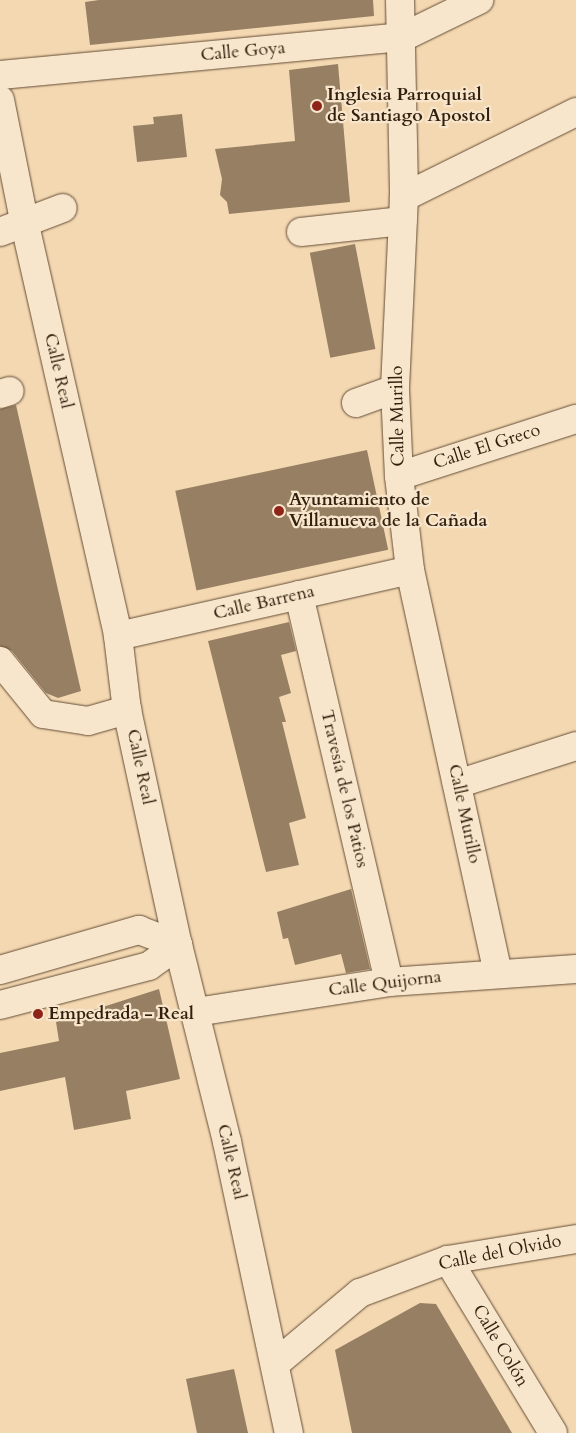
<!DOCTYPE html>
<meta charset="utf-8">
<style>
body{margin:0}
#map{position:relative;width:576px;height:1433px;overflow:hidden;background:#f4d8b1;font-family:Cardo,serif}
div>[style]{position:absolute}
.building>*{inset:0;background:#977f63;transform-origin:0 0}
.roads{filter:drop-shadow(0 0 1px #634d37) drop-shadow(0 0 1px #634d37)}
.minor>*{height:28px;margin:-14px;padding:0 14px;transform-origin:14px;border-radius:14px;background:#f8e6cc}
.dots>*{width:14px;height:14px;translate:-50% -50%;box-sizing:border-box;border:2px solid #f8e6cc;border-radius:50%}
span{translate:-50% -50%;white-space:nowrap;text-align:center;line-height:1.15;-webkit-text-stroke:4.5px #f8e6cc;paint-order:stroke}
.street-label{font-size:18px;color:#331f0e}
.poi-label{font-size:18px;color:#331f0e;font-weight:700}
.left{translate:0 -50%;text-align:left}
</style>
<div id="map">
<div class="building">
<i style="clip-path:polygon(99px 0,373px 0,374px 16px,90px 45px,85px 2px)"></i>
<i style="clip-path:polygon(338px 64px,350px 202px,229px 214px,227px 202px,220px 195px,222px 179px,215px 149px,295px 141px,289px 70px)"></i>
<i style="clip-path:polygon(182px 114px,187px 157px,137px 162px,133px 126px,154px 124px,153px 117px)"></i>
<i style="left:355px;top:244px;width:107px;height:46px;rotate:79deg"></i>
<i style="clip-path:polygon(16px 405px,81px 691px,58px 698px,46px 693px,12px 651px,0 646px,0 409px)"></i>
<i style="left:367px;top:450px;width:102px;height:196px;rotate:78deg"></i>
<i style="clip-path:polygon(289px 622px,296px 651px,281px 655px,291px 693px,279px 697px,286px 722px,282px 722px,306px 818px,289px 823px,299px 865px,266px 872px,208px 641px)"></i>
<i style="clip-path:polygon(351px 889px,370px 969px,346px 973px,341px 954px,295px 965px,288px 938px,283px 939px,277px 912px)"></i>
<i style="clip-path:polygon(159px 989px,180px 1079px,126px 1091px,131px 1119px,74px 1130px,65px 1077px,0 1091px,0 1053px,59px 1041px,56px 1022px)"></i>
<i style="clip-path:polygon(420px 1303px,436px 1304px,512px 1433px,352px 1433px,335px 1350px)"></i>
<i style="clip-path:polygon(234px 1369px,248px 1433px,197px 1433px,186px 1379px)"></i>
</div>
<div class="roads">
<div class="minor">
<i style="left:400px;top:0;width:197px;rotate:88.8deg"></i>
<i style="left:404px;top:197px;width:192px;rotate:92.7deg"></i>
<i style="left:395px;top:389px;width:87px;rotate:87.4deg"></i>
<i style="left:399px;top:476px;width:95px;rotate:83.3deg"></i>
<i style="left:410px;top:570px;width:412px;rotate:77.7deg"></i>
<i style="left:0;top:75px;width:405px;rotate:-5.4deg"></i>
<i style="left:403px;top:37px;width:85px;rotate:-26deg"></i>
<i style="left:0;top:100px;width:127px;rotate:78.7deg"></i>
<i style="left:25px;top:225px;width:421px;rotate:77.2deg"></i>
<i style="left:118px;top:636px;width:75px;rotate:83.1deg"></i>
<i style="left:127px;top:710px;width:240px;rotate:77.8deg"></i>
<i style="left:178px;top:945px;width:203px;rotate:76deg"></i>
<i style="left:227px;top:1142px;width:298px;rotate:78deg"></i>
<i style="left:404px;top:197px;width:192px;rotate:-26.3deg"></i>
<i style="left:0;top:232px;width:67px;rotate:-20.9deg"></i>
<i style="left:301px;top:232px;width:102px;rotate:-6.2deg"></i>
<i style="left:0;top:394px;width:10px;rotate:-17deg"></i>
<i style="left:356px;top:403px;width:41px;rotate:-19.7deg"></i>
<i style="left:399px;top:476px;width:186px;rotate:-17.9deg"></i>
<i style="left:299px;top:595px;width:397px;rotate:76.9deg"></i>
<i style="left:118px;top:636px;width:299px;rotate:-12.7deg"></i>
<i style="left:0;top:661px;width:68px;rotate:50.9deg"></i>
<i style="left:43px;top:714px;width:46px;rotate:8.8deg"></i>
<i style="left:88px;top:721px;width:41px;rotate:-15.8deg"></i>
<i style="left:457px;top:784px;width:125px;rotate:-17.7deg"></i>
<i style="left:0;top:970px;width:145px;rotate:-16.1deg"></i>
<i style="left:139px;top:930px;width:42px;rotate:21deg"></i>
<i style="left:0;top:1005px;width:154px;rotate:-14.7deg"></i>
<i style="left:149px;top:966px;width:36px;rotate:-36deg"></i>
<i style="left:196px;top:1012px;width:195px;rotate:-8.8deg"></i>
<i style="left:389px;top:982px;width:187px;rotate:-4deg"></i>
<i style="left:448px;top:1260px;width:202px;rotate:58.7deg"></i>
<i style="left:275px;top:1364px;width:111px;rotate:-39.9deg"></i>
<i style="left:360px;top:1293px;width:94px;rotate:-20.6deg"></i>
<i style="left:448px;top:1260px;width:130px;rotate:-9.3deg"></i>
</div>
</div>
<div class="dots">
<i style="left:317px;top:106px;background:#8f2418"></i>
<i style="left:279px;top:511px;background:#8f2418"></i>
<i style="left:38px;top:1014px;background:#8f2418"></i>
</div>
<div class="street-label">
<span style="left:243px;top:52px;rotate:-5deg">Calle Goya</span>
<span style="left:58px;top:371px;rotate:77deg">Calle Real</span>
<span style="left:398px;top:416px;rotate:-91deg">Calle Murillo</span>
<span style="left:487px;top:447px;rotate:-18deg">Calle El Greco</span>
<span style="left:264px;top:603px;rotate:-13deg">Calle Barrena</span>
<span style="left:140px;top:767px;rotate:78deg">Calle Real</span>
<span style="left:344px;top:789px;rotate:77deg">Travesía de los Patios</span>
<span style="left:464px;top:814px;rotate:78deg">Calle Murillo</span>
<span style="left:385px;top:984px;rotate:-7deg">Calle Quijorna</span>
<span style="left:231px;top:1162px;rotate:77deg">Calle Real</span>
<span style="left:500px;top:1253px;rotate:-11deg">Calle del Olvido</span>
<span style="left:500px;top:1346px;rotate:59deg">Calle Colón</span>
</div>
<div class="poi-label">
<span class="left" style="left:327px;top:106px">Inglesia Parroquial<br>de Santiago Apostol</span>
<span class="left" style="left:289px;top:511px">Ayuntamiento de<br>Villanueva de la Cañada</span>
<span class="left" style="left:48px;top:1014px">Empedrada - Real</span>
</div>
</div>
